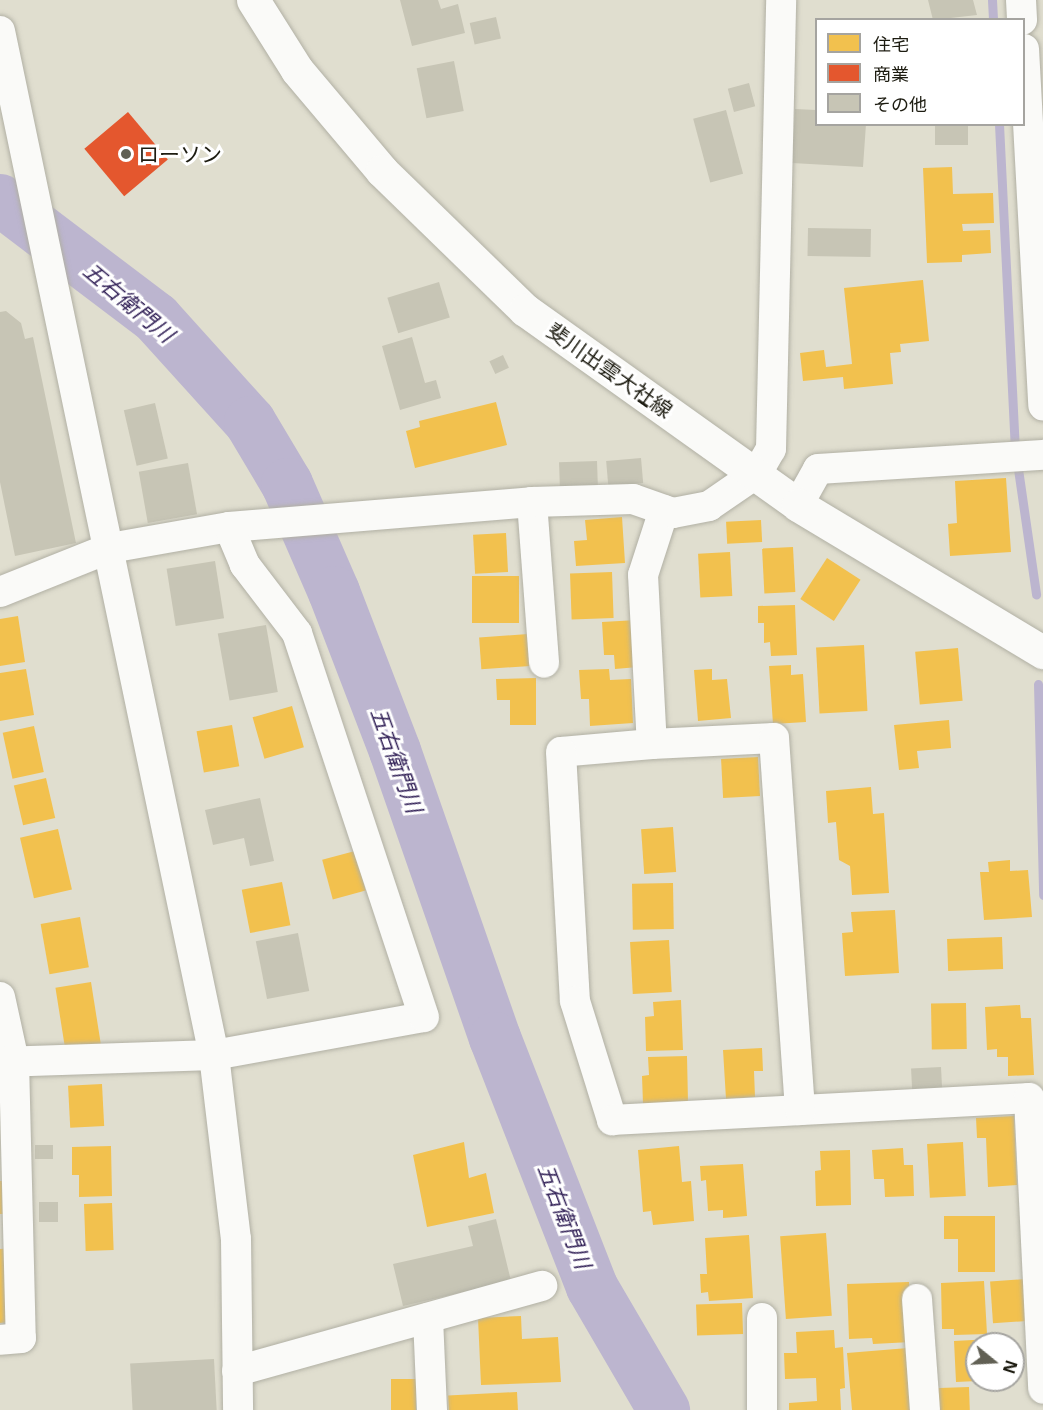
<!DOCTYPE html>
<meta charset="utf-8">
<style>
body{margin:0}
#map{position:relative;width:1043px;height:1410px;overflow:hidden;background:#e0decf;font-family:"Noto Sans","Noto Sans JP",sans-serif}
div>[style]{position:absolute}
.homes>*{inset:0;background:#f2c14e;transform-origin:0 0}
.shops>*{inset:0;background:#e4572e;transform-origin:0 0}
.stream>*{height:9px;margin:-4.5px;padding:0 4.5px;transform-origin:4.5px;border-radius:4.5px;background:#bcb5cf}
.river>*{height:52px;margin:-26px;padding:0 26px;transform-origin:26px;border-radius:26px;background:#bcb5cf}
.building>*{inset:0;background:#c7c5b5;transform-origin:0 0}
.roads{filter:drop-shadow(0 0 2px #b1b0a4) drop-shadow(0 0 2px #b1b0a4)}
.minor>*{height:30px;margin:-15px;padding:0 15px;transform-origin:15px;border-radius:15px;background:#fafaf8}
.major>*{height:33px;margin:-16.5px;padding:0 16.5px;transform-origin:16.5px;border-radius:16.5px;background:#fafaf8}
.dots>*{width:16px;height:16px;translate:-50% -50%;box-sizing:border-box;border:3px solid #fff;border-radius:50%}
span{translate:-50% -50%;white-space:nowrap;text-align:center;line-height:1.15;-webkit-text-stroke:6px #fff;paint-order:stroke}
.poi-label{font-size:21px;color:#1d1c11}
.left{translate:0 -50%;text-align:left}
.street-label{font-size:21px;color:#1d1c11}
.water-label{font-size:22px;color:#322157;font-style:italic}
.legend{position:absolute;left:815px;top:18px;width:210px;height:108px;box-sizing:border-box;background:#fff;border:2px solid #a5a4a0;margin:0;padding:8px 10px;list-style:none;font-size:18px;color:#1d1c11}
.legend li{display:flex;align-items:center;gap:12px;height:30px}
.legend b{width:30px;border:2px solid #a5a4a0}
.north{position:absolute;left:965px;top:1332px;width:60px;height:60px;box-sizing:border-box;background:#fff;border:2px solid #a5a4a0;border-radius:50%;rotate:108deg;font-size:16px;font-weight:700;line-height:24px;text-align:center;color:#1d1c11}
.north::after{content:'';display:block;margin:auto;width:21px;height:27px;background:#616054;clip-path:polygon(50% 0,100% 100%,50% 72%,0 100%)}
</style>
<div id="map">
<div class="homes">
<i style="clip-path:polygon(952px 167px,953px 194px,993px 193px,994px 223px,962px 224px,963px 231px,990px 230px,991px 253px,962px 255px,962px 262px,927px 263px,923px 168px)"></i>
<i style="clip-path:polygon(923px 280px,929px 341px,900px 344px,901px 352px,890px 353px,893px 384px,844px 389px,843px 377px,803px 381px,800px 353px,824px 350px,826px 367px,852px 364px,844px 288px)"></i>
<i style="clip-path:polygon(496px 402px,507px 445px,415px 468px,406px 431px,420px 427px,419px 421px)"></i>
<i style="clip-path:polygon(1006px 478px,1011px 552px,950px 556px,948px 524px,957px 523px,955px 481px)"></i>
<i style="clip-path:polygon(622px 517px,625px 563px,576px 566px,574px 541px,587px 540px,585px 520px)"></i>
<i style="left:761px;top:520px;width:22px;height:35px;rotate:87deg"></i>
<i style="left:506px;top:533px;width:39px;height:33px;rotate:87deg"></i>
<i style="left:793px;top:547px;width:45px;height:31px;rotate:87deg"></i>
<i style="left:730px;top:552px;width:44px;height:32px;rotate:87deg"></i>
<i style="left:827px;top:558px;width:40px;height:49px;rotate:33deg"></i>
<i style="left:612px;top:572px;width:46px;height:42px;rotate:88deg"></i>
<i style="left:519px;top:576px;width:47px;height:47px;rotate:90deg"></i>
<i style="clip-path:polygon(795px 605px,797px 655px,771px 656px,770px 642px,764px 643px,764px 623px,758px 623px,758px 606px)"></i>
<i style="clip-path:polygon(18px 616px,25px 662px,0 666px,0 619px)"></i>
<i style="clip-path:polygon(637px 620px,638px 667px,615px 669px,614px 655px,604px 655px,602px 622px)"></i>
<i style="left:528px;top:634px;width:32px;height:49px;rotate:86deg"></i>
<i style="left:864px;top:645px;width:66px;height:48px;rotate:87deg"></i>
<i style="left:958px;top:648px;width:53px;height:43px;rotate:85deg"></i>
<i style="clip-path:polygon(791px 665px,791px 675px,803px 674px,806px 722px,773px 724px,769px 666px)"></i>
<i style="clip-path:polygon(26px 669px,34px 715px,0 721px,0 673px)"></i>
<i style="clip-path:polygon(609px 669px,610px 680px,631px 679px,633px 723px,590px 726px,589px 699px,581px 699px,579px 670px)"></i>
<i style="clip-path:polygon(712px 669px,712px 680px,727px 679px,731px 718px,698px 721px,694px 670px)"></i>
<i style="clip-path:polygon(536px 678px,536px 725px,510px 725px,510px 700px,497px 700px,496px 679px)"></i>
<i style="left:292px;top:706px;width:43px;height:41px;rotate:74deg"></i>
<i style="clip-path:polygon(949px 720px,951px 748px,917px 751px,919px 768px,899px 770px,894px 725px)"></i>
<i style="left:232px;top:725px;width:42px;height:36px;rotate:80deg"></i>
<i style="left:34px;top:726px;width:47px;height:32px;rotate:78deg"></i>
<i style="left:758px;top:757px;width:39px;height:37px;rotate:87deg"></i>
<i style="left:46px;top:778px;width:41px;height:33px;rotate:77deg"></i>
<i style="clip-path:polygon(871px 787px,873px 814px,884px 813px,889px 893px,852px 895px,850px 866px,839px 860px,836px 822px,828px 823px,826px 791px)"></i>
<i style="left:673px;top:827px;width:45px;height:32px;rotate:86deg"></i>
<i style="left:58px;top:829px;width:62px;height:39px;rotate:77deg"></i>
<i style="left:355px;top:851px;width:41px;height:34px;rotate:75deg"></i>
<i style="clip-path:polygon(1010px 860px,1010px 871px,1028px 870px,1032px 917px,984px 920px,980px 872px,989px 872px,988px 862px)"></i>
<i style="left:282px;top:882px;width:44px;height:41px;rotate:79deg"></i>
<i style="left:673px;top:883px;width:46px;height:41px;rotate:89deg"></i>
<i style="clip-path:polygon(895px 910px,899px 973px,845px 976px,842px 933px,853px 932px,851px 912px)"></i>
<i style="left:80px;top:917px;width:51px;height:40px;rotate:80deg"></i>
<i style="left:1002px;top:937px;width:32px;height:55px;rotate:88deg"></i>
<i style="left:669px;top:940px;width:52px;height:39px;rotate:87deg"></i>
<i style="left:91px;top:982px;width:64px;height:36px;rotate:81deg"></i>
<i style="clip-path:polygon(681px 1000px,683px 1050px,646px 1051px,645px 1017px,654px 1016px,653px 1002px)"></i>
<i style="left:966px;top:1003px;width:46px;height:35px;rotate:89deg"></i>
<i style="clip-path:polygon(1020px 1005px,1021px 1018px,1031px 1018px,1034px 1075px,1008px 1076px,1008px 1057px,997px 1057px,997px 1049px,987px 1050px,985px 1007px)"></i>
<i style="clip-path:polygon(762px 1048px,763px 1071px,754px 1071px,755px 1097px,726px 1099px,723px 1050px)"></i>
<i style="clip-path:polygon(687px 1056px,688px 1102px,643px 1104px,642px 1076px,649px 1075px,648px 1057px)"></i>
<i style="left:102px;top:1084px;width:42px;height:34px;rotate:87deg"></i>
<i style="clip-path:polygon(1014px 1116px,1017px 1185px,988px 1187px,986px 1138px,977px 1138px,976px 1118px)"></i>
<i style="clip-path:polygon(464px 1142px,469px 1178px,486px 1173px,494px 1213px,427px 1227px,413px 1155px)"></i>
<i style="left:963px;top:1142px;width:54px;height:36px;rotate:87deg"></i>
<i style="clip-path:polygon(111px 1146px,112px 1196px,79px 1197px,79px 1175px,72px 1175px,72px 1147px)"></i>
<i style="clip-path:polygon(679px 1146px,682px 1182px,691px 1181px,694px 1221px,653px 1225px,651px 1211px,643px 1212px,638px 1150px)"></i>
<i style="clip-path:polygon(903px 1148px,904px 1165px,913px 1165px,914px 1196px,885px 1197px,884px 1179px,874px 1179px,872px 1150px)"></i>
<i style="clip-path:polygon(850px 1150px,851px 1205px,816px 1206px,815px 1171px,821px 1170px,820px 1151px)"></i>
<i style="clip-path:polygon(743px 1164px,747px 1216px,723px 1218px,723px 1210px,708px 1211px,706px 1180px,701px 1181px,700px 1166px)"></i>
<i style="clip-path:polygon(0 1181px,7px 1181px,9px 1214px,0 1214px)"></i>
<i style="left:112px;top:1203px;width:47px;height:28px;rotate:88deg"></i>
<i style="clip-path:polygon(944px 1216px,995px 1216px,995px 1272px,958px 1272px,958px 1239px,944px 1239px)"></i>
<i style="left:826px;top:1233px;width:83px;height:46px;rotate:86deg"></i>
<i style="clip-path:polygon(749px 1235px,753px 1298px,709px 1301px,708px 1292px,701px 1293px,700px 1274px,707px 1274px,705px 1238px)"></i>
<i style="clip-path:polygon(13px 1248px,11px 1322px,0 1323px,0 1249px)"></i>
<i style="left:1025px;top:1279px;width:42px;height:35px;rotate:86deg"></i>
<i style="clip-path:polygon(984px 1281px,987px 1334px,954px 1335px,954px 1329px,942px 1329px,941px 1283px)"></i>
<i style="clip-path:polygon(909px 1282px,911px 1342px,873px 1344px,872px 1338px,849px 1339px,847px 1284px)"></i>
<i style="left:742px;top:1303px;width:31px;height:46px;rotate:88deg"></i>
<i style="clip-path:polygon(521px 1316px,522px 1339px,558px 1337px,561px 1382px,481px 1385px,478px 1318px)"></i>
<i style="clip-path:polygon(834px 1330px,835px 1348px,843px 1347px,845px 1388px,840px 1389px,841px 1410px,789px 1410px,789px 1403px,817px 1401px,816px 1378px,785px 1379px,784px 1353px,797px 1353px,796px 1332px)"></i>
<i style="clip-path:polygon(992px 1339px,992px 1344px,977px 1344px,977px 1381px,956px 1382px,954px 1341px)"></i>
<i style="clip-path:polygon(908px 1348px,918px 1410px,852px 1410px,847px 1353px)"></i>
<i style="left:391px;top:1379px;width:25px;height:31px"></i>
<i style="left:969px;top:1387px;width:23px;height:37px;rotate:88deg"></i>
<i style="left:517px;top:1392px;width:18px;height:69px;rotate:87deg"></i>
</div>
<div class="shops">
<i style="left:128px;top:112px;width:62px;height:57px;rotate:50deg"></i>
</div>
<div class="stream">
<i style="left:992px;top:0;width:20px;rotate:87deg"></i>
<i style="left:999px;top:124px;width:324px;rotate:87.2deg"></i>
<i style="left:1015px;top:448px;width:148px;rotate:81.8deg"></i>
<i style="left:1038px;top:684px;width:211px;rotate:88.6deg"></i>
</div>
<div class="river">
<i style="left:0;top:200px;width:196px;rotate:37.1deg"></i>
<i style="left:156px;top:318px;width:140px;rotate:47.9deg"></i>
<i style="left:250px;top:422px;width:72px;rotate:59.2deg"></i>
<i style="left:287px;top:484px;width:118px;rotate:66.5deg"></i>
<i style="left:334px;top:592px;width:170px;rotate:69deg"></i>
<i style="left:395px;top:751px;width:304px;rotate:70.8deg"></i>
<i style="left:495px;top:1038px;width:267px;rotate:68.7deg"></i>
<i style="left:592px;top:1287px;width:143px;rotate:59.7deg"></i>
</div>
<div class="building">
<i style="clip-path:polygon(400px 0,438px 0,441px 9px,458px 4px,465px 33px,412px 46px)"></i>
<i style="clip-path:polygon(928px 0,973px 0,977px 15px,933px 20px)"></i>
<i style="left:496px;top:17px;width:22px;height:27px;rotate:77deg"></i>
<i style="left:454px;top:61px;width:51px;height:38px;rotate:79deg"></i>
<i style="left:749px;top:83px;width:24px;height:22px;rotate:75deg"></i>
<i style="clip-path:polygon(795px 109px,816px 110px,816px 124px,866px 124px,863px 167px,792px 163px)"></i>
<i style="left:726px;top:110px;width:66px;height:34px;rotate:75deg"></i>
<i style="left:935px;top:124px;width:33px;height:21px"></i>
<i style="left:808px;top:228px;width:63px;height:28px;rotate:1deg"></i>
<i style="left:439px;top:282px;width:37px;height:54px;rotate:73deg"></i>
<i style="clip-path:polygon(6px 311px,21px 323px,25px 339px,33px 337px,76px 543px,15px 556px,0 482px,0 312px)"></i>
<i style="clip-path:polygon(412px 337px,425px 383px,436px 380px,441px 398px,400px 410px,382px 346px)"></i>
<i style="left:503px;top:355px;width:14px;height:15px;rotate:65deg"></i>
<i style="left:155px;top:403px;width:57px;height:32px;rotate:77deg"></i>
<i style="left:641px;top:458px;width:25px;height:35px;rotate:85deg"></i>
<i style="left:597px;top:461px;width:26px;height:38px;rotate:88deg"></i>
<i style="left:188px;top:463px;width:52px;height:50px;rotate:80deg"></i>
<i style="left:215px;top:561px;width:58px;height:49px;rotate:81deg"></i>
<i style="left:266px;top:625px;width:68px;height:49px;rotate:80deg"></i>
<i style="clip-path:polygon(260px 798px,274px 861px,250px 866px,244px 838px,213px 845px,205px 810px)"></i>
<i style="left:298px;top:933px;width:59px;height:43px;rotate:79deg"></i>
<i style="left:941px;top:1067px;width:22px;height:30px;rotate:87deg"></i>
<i style="left:35px;top:1145px;width:18px;height:14px"></i>
<i style="left:39px;top:1202px;width:19px;height:20px"></i>
<i style="clip-path:polygon(496px 1219px,511px 1281px,403px 1306px,393px 1264px,473px 1246px,468px 1226px)"></i>
<i style="left:214px;top:1359px;width:51px;height:84px;rotate:87deg"></i>
</div>
<div class="roads">
<div class="minor">
<i style="left:1021px;top:0;width:20px;rotate:87deg"></i>
<i style="left:0;top:31px;width:1046px;rotate:78.2deg"></i>
<i style="left:214px;top:1055px;width:185px;rotate:83.2deg"></i>
<i style="left:236px;top:1239px;width:171px;rotate:89.3deg"></i>
<i style="left:1024px;top:49px;width:357px;rotate:86.9deg"></i>
<i style="left:532px;top:502px;width:161px;rotate:85.7deg"></i>
<i style="left:798px;top:505px;width:41px;rotate:-60.9deg"></i>
<i style="left:818px;top:469px;width:225px;rotate:-3.6deg"></i>
<i style="left:664px;top:510px;width:68px;rotate:107.9deg"></i>
<i style="left:643px;top:575px;width:169px;rotate:87deg"></i>
<i style="left:652px;top:744px;width:91px;rotate:175deg"></i>
<i style="left:561px;top:752px;width:249px;rotate:86.8deg"></i>
<i style="left:575px;top:1001px;width:125px;rotate:72.7deg"></i>
<i style="left:612px;top:1120px;width:418px;rotate:-3deg"></i>
<i style="left:1029px;top:1098px;width:291px;rotate:87.2deg"></i>
<i style="left:0;top:592px;width:118px;rotate:-21.8deg"></i>
<i style="left:110px;top:548px;width:121px;rotate:-10deg"></i>
<i style="left:229px;top:527px;width:304px;rotate:-4.7deg"></i>
<i style="left:532px;top:502px;width:101px;rotate:-1.7deg"></i>
<i style="left:633px;top:499px;width:42px;rotate:19.3deg"></i>
<i style="left:673px;top:513px;width:37px;rotate:-11deg"></i>
<i style="left:709px;top:506px;width:58px;rotate:-34.5deg"></i>
<i style="left:757px;top:473px;width:28px;rotate:-60deg"></i>
<i style="left:771px;top:449px;width:449px;rotate:-88.7deg"></i>
<i style="left:652px;top:744px;width:122px;rotate:-2.8deg"></i>
<i style="left:774px;top:738px;width:373px;rotate:86deg"></i>
<i style="left:0;top:997px;width:66px;rotate:77.7deg"></i>
<i style="left:14px;top:1061px;width:277px;rotate:88.6deg"></i>
<i style="left:21px;top:1338px;width:21px;rotate:175deg"></i>
<i style="left:0;top:1062px;width:214px;rotate:-1.9deg"></i>
<i style="left:214px;top:1055px;width:213px;rotate:-10.3deg"></i>
<i style="left:424px;top:1017px;width:404px;rotate:-108.3deg"></i>
<i style="left:297px;top:633px;width:86px;rotate:-127.4deg"></i>
<i style="left:245px;top:565px;width:41px;rotate:-112.8deg"></i>
<i style="left:917px;top:1299px;width:111px;rotate:85.9deg"></i>
<i style="left:428px;top:1318px;width:92px;rotate:87.5deg"></i>
<i style="left:762px;top:1318px;width:92px;rotate:90deg"></i>
<i style="left:237px;top:1371px;width:317px;rotate:-15.6deg"></i>
</div>
<div class="major">
<i style="left:253px;top:0;width:83px;rotate:57.8deg"></i>
<i style="left:297px;top:70px;width:132px;rotate:49.9deg"></i>
<i style="left:382px;top:171px;width:199px;rotate:44.2deg"></i>
<i style="left:525px;top:310px;width:335px;rotate:35.5deg"></i>
<i style="left:798px;top:505px;width:286px;rotate:31deg"></i>
</div>
</div>
<div class="dots">
<i style="left:126px;top:154px;background:#616054"></i>
</div>
<div class="poi-label">
<span class="left" style="left:138px;top:154px">ローソン</span>
</div>
<div class="street-label">
<span style="left:610px;top:370px;rotate:35deg">斐川出雲大社線</span>
</div>
<div class="water-label">
<span style="left:129px;top:302px;rotate:40deg">五右衛門川</span>
<span style="left:397px;top:760px;rotate:70deg">五右衛門川</span>
<span style="left:565px;top:1216px;rotate:69deg">五右衛門川</span>
</div>
<ul class="legend">
<li><b style="height:16px;background:#f2c14e"></b>住宅</li>
<li><b style="height:16px;background:#e4572e"></b>商業</li>
<li><b style="height:16px;background:#c7c5b5"></b>その他</li>
</ul>
<div class="north">N</div>
</div>
